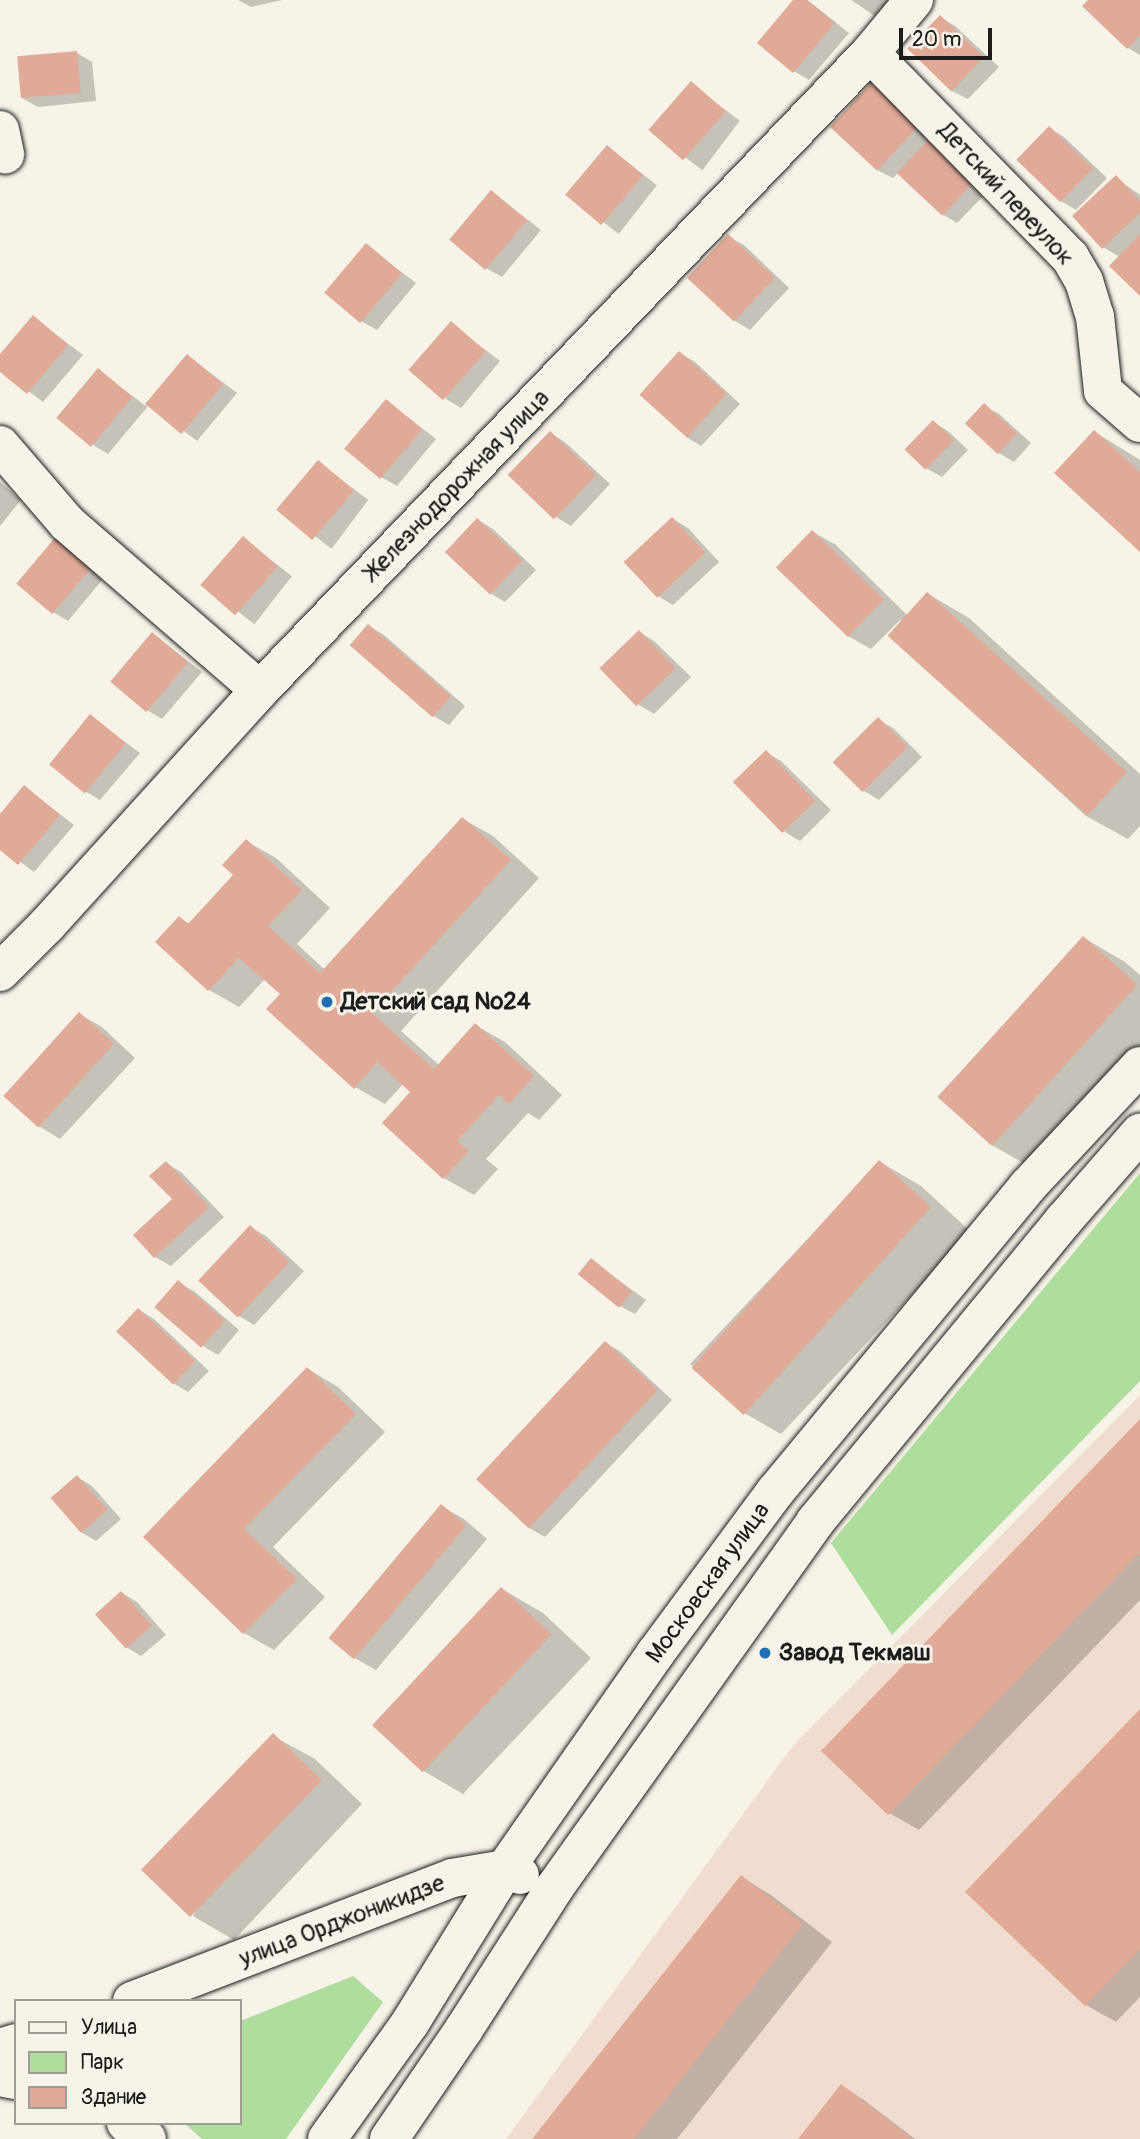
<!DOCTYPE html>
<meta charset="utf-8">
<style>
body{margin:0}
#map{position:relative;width:1140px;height:2139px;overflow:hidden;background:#f7f3e8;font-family:Pangolin,sans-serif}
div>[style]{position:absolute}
.built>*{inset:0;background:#f0ddd0}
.green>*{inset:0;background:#aedd9d}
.shadow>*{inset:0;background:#0003;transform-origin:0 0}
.building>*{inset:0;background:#e0aa97;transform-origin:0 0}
.roads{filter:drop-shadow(0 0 2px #1c1c1c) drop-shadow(0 0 2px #1c1c1c)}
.minor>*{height:38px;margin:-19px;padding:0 19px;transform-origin:19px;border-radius:19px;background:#f7f3e8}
.major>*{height:38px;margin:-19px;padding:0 19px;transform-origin:19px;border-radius:19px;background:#f7f3e8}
.dots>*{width:19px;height:19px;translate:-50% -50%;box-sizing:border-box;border:4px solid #f7f3e8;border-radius:50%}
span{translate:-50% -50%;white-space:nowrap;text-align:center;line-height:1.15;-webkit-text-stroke:6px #f7f3e8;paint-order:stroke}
.street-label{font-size:24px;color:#1c1c1c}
.poi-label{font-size:24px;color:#1c1c1c;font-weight:700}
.left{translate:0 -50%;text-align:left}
.legend{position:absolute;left:14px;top:1999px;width:228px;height:126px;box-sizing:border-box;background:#f7f3e8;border:2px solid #9f9d96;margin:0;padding:9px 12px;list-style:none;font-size:21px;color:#1c1c1c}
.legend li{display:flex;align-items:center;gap:14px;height:35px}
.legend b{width:35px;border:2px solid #9f9d96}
.scale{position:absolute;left:899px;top:28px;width:93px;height:32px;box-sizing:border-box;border:4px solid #1c1c1c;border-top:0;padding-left:9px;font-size:21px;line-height:24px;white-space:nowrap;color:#1c1c1c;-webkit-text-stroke:5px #f7f3e8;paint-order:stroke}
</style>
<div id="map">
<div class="built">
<i style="clip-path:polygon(1140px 1395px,1140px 2139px,506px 2139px,792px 1747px)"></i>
</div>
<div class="green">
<i style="clip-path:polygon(1140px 1173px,1140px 1381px,892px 1635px,831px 1543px)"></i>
<i style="clip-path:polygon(353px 1976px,383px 2002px,286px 2139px,202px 2139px,184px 2123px,240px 2123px,240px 2021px)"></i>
</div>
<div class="shadow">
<i style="clip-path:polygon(238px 0,282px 0,251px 7px)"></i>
<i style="clip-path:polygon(796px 0,807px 0,814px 5px,849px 33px,809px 80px,794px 71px)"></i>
<i style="clip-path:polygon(851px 0,889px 0,875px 16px)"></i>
<i style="clip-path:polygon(1091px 0,1140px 0,1140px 55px,1128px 48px)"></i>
<i style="clip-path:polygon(940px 17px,955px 26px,999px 67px,968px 99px,952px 91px,909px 49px)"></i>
<i style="clip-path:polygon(77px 53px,92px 62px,96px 101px,38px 107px,22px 98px)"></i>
<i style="left:691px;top:84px;width:61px;height:62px;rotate:37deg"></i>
<i style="clip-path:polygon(872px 85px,887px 94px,988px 191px,957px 223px,942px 214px,898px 173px,893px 178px,877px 170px,832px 127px)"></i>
<i style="clip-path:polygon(1049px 128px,1064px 137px,1107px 178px,1076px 210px,1061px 201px)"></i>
<i style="left:608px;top:147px;width:62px;height:62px;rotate:38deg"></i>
<i style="clip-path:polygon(1116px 178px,1140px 195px,1140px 294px,1120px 257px,1103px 247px)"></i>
<i style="clip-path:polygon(492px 192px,541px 230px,502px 277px,486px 268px)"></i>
<i style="clip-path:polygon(729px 237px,744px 245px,789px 288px,750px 330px,735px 321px)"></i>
<i style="clip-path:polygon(367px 246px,416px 283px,377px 330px,361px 321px)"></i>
<i style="clip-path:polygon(33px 317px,83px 355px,43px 402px,0 370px,0 357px)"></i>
<i style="clip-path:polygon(451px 324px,500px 361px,461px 408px,446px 399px)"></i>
<i style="clip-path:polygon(680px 353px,695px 362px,740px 404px,701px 446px,686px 437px)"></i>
<i style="clip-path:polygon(188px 356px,237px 393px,197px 441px,149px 405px,108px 454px,93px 445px,98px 370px,146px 406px)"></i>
<i style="clip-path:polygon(387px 401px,436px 439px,397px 486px,381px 477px)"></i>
<i style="clip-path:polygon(984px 406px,999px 414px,1031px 443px,1014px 462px,999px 453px,967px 424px)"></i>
<i style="clip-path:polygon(933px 422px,948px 431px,968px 450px,942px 477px,926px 468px)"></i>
<i style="clip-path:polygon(1095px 432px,1140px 460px,1140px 550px)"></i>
<i style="clip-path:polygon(550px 433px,565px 442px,610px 484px,571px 526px,556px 517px)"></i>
<i style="left:318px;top:462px;width:63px;height:61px;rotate:37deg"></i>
<i style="clip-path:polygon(0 482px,21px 500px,0 526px)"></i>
<i style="clip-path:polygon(673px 519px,688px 528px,719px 562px,673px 605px,658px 596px)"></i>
<i style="clip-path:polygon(478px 520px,493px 529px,536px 570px,505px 602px,490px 593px)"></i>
<i style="clip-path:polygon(813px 532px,836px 545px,908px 616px,928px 594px,969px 618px,1140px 774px,1140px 826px,1128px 839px,1086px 816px,890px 636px,902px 622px,900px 620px,871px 649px,848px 636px,778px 567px)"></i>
<i style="left:243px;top:538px;width:62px;height:61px;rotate:38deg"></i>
<i style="clip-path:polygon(74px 545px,108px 573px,68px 621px,53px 612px)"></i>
<i style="clip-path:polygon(369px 626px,384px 635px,465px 706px,449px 725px,434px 716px)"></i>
<i style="clip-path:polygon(639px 632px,654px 641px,691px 677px,654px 714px,639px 705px)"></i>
<i style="clip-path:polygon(153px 634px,202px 672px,162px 719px,147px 710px)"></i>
<i style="clip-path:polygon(90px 716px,140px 753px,100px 800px,85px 791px)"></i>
<i style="clip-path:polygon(878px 720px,893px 728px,922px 757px,879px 800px,864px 791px)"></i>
<i style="clip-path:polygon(766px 752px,781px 761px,831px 810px,800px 841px,785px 832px)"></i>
<i style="clip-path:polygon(25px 787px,74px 825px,34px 872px,0 847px,0 817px)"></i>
<i style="clip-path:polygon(463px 819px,493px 836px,539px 878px,401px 1031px,439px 1065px,475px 1025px,505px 1042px,562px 1095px,539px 1120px,528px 1113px,486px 1159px,498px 1169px,474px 1195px,444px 1178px,384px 1123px,413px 1092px,403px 1084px,385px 1104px,355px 1087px,282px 994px,265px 979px,239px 1007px,209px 990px,157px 942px,179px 918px,190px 924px,235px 875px,246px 841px,276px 858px,330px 908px,297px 944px,325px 970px)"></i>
<i style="clip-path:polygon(1084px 938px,1125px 962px,1140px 975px,1140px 1051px,1032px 1168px,990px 1144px,938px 1096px)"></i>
<i style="clip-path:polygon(79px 1014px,102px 1027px,135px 1058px,60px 1139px,37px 1125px)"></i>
<i style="clip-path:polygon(880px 1162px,921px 1186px,971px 1232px,781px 1434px,739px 1410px,690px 1364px)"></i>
<i style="clip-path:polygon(166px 1163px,181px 1172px,224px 1217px,171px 1266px,155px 1257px,136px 1235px,174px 1199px)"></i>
<i style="clip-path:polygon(250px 1227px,266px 1236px,304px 1271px,254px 1325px,239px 1316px)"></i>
<i style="clip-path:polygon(592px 1261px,646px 1300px,635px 1314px,620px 1306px)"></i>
<i style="clip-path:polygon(178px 1283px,194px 1291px,239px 1330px,218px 1355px,203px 1346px)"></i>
<i style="clip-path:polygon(139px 1310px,154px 1319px,209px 1371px,188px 1392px,173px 1383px)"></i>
<i style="clip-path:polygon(606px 1343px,621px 1352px,672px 1400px,545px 1537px,529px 1528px,478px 1479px)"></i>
<i style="clip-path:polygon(308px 1369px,338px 1387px,385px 1432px,273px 1547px,325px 1597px,274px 1650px,244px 1633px,145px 1537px)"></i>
<i style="clip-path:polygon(1140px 1421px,1140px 1600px,919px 1830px,889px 1813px)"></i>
<i style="clip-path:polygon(77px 1477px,92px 1486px,121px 1519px,96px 1541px,81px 1532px)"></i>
<i style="clip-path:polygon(441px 1506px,464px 1519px,487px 1539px,376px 1670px,353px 1657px)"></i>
<i style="clip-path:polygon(502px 1589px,543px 1613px,591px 1658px,463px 1794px,422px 1770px)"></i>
<i style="clip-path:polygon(122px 1593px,137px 1602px,166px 1635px,141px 1656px,126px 1647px)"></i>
<i style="clip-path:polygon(1140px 1711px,1140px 1997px,1116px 2022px,1086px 2005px,967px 1891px)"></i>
<i style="clip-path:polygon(273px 1736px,315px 1759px,362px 1804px,234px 1940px,193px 1916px)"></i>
<i style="clip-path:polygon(741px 1877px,771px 1895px,832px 1942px,677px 2139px,534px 2139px)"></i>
<i style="clip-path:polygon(842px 2086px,864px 2100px,915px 2139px,801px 2139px)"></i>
</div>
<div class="building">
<i style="clip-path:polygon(793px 0,807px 0,835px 23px,793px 73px,757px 43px)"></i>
<i style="clip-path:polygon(1088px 0,1140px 0,1140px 35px,1127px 49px,1082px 6px)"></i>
<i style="left:940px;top:15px;width:61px;height:47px;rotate:44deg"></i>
<i style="left:77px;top:51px;width:42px;height:60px;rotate:85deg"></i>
<i style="left:691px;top:81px;width:46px;height:65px;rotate:41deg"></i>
<i style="left:871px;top:83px;width:64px;height:60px;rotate:43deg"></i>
<i style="left:1049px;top:126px;width:61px;height:47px;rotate:44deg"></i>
<i style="left:929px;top:139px;width:62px;height:47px;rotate:43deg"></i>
<i style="left:607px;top:145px;width:47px;height:65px;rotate:40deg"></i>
<i style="clip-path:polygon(1116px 175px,1140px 201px,1140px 213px,1102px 249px,1072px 216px)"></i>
<i style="left:491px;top:190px;width:47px;height:65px;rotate:40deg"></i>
<i style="left:728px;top:234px;width:64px;height:60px;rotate:43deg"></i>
<i style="clip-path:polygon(1140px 234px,1140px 296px,1109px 266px)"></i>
<i style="left:366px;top:243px;width:47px;height:65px;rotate:40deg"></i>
<i style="clip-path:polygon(33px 315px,68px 345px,27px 394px,0 372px,0 354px)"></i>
<i style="left:451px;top:321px;width:46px;height:65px;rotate:41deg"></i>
<i style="left:679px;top:351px;width:64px;height:59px;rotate:42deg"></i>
<i style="left:187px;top:354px;width:47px;height:65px;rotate:40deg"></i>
<i style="left:98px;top:368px;width:45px;height:65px;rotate:40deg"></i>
<i style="left:386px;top:399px;width:47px;height:65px;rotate:40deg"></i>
<i style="left:984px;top:403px;width:45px;height:28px;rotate:43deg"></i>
<i style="left:933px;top:420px;width:29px;height:41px;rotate:44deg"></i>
<i style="clip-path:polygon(1094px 430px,1140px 472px,1140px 552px,1054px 473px)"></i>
<i style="left:550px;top:431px;width:64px;height:61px;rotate:44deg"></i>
<i style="left:318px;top:460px;width:47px;height:65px;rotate:40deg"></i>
<i style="left:672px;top:517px;width:49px;height:66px;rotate:47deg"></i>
<i style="left:477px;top:518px;width:62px;height:47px;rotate:43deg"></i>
<i style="left:812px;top:530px;width:100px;height:52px;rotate:44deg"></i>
<i style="left:58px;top:534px;width:47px;height:65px;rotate:40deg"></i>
<i style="left:243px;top:536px;width:46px;height:65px;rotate:41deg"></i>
<i style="left:927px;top:592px;width:269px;height:59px;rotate:42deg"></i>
<i style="left:368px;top:624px;width:110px;height:28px;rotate:41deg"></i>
<i style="left:639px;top:630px;width:53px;height:55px;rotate:46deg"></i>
<i style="left:152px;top:632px;width:47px;height:65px;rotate:40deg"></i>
<i style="left:90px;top:714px;width:46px;height:65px;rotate:39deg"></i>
<i style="left:878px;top:717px;width:42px;height:64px;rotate:45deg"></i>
<i style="left:766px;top:750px;width:71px;height:46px;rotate:46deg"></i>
<i style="clip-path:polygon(24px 785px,60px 815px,18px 865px,0 850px,0 814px)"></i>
<i style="clip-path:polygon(462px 817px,511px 860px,372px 1013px,434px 1069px,475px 1023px,534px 1076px,509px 1104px,499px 1095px,457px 1141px,469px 1151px,443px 1179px,382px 1123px,410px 1092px,377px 1062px,354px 1089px,266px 1009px,280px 994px,239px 958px,208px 991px,155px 942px,179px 916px,188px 924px,233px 875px,222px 865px,246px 839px,302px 890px,268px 926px,320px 973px)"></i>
<i style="left:1083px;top:936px;width:73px;height:217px;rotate:42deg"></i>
<i style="left:79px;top:1012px;width:47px;height:113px;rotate:42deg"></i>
<i style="left:879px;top:1160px;width:70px;height:280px;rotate:42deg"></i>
<i style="clip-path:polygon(166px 1161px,209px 1207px,154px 1258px,133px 1235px,172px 1199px,149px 1176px)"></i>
<i style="left:250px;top:1225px;width:54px;height:76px;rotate:43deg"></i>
<i style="left:591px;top:1258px;width:53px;height:21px;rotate:39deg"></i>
<i style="left:178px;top:1280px;width:62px;height:36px;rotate:41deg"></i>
<i style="left:138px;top:1308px;width:78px;height:32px;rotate:43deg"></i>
<i style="left:605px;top:1341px;width:72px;height:189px;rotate:43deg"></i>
<i style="clip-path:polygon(307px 1367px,356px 1414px,244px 1529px,297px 1579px,243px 1634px,143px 1537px)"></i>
<i style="clip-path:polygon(1140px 1419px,1140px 1556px,1138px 1554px,888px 1815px,821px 1751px)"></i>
<i style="left:77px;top:1475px;width:46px;height:35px;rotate:49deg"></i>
<i style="left:441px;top:1504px;width:33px;height:175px;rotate:40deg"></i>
<i style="left:501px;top:1587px;width:69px;height:189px;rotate:43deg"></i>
<i style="left:121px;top:1591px;width:46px;height:35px;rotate:48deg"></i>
<i style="clip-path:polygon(1140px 1709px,1140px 1949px,1085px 2006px,965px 1892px)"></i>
<i style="left:273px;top:1733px;width:68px;height:190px;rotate:44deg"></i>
<i style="clip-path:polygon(741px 1875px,803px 1924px,634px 2139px,532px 2139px)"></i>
<i style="clip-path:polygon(841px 2084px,912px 2139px,798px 2139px)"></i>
</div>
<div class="roads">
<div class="minor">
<i style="left:870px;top:53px;width:286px;rotate:45.6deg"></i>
<i style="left:1070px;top:257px;width:28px;rotate:60deg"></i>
<i style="left:1084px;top:281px;width:37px;rotate:73deg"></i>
<i style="left:1095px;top:316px;width:75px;rotate:83.9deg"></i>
<i style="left:1103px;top:391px;width:49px;rotate:40.9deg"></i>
<i style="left:0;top:130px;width:25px;rotate:78deg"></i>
<i style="left:0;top:445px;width:103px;rotate:49.3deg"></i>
<i style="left:67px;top:523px;width:255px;rotate:40.9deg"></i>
<i style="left:0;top:972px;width:66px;rotate:-45deg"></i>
<i style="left:47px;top:925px;width:317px;rotate:-47.8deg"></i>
<i style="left:260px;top:690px;width:882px;rotate:-46.24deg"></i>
<i style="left:870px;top:53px;width:69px;rotate:-50.3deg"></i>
</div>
<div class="major">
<i style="left:132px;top:2001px;width:343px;rotate:-21deg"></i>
<i style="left:452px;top:1878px;width:54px;rotate:-9.6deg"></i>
<i style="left:505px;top:1869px;width:16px;rotate:22deg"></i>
<i style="left:0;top:2048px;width:17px;rotate:-17deg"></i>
<i style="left:0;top:2077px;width:16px;rotate:11deg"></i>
<i style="left:126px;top:2123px;width:26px;rotate:37deg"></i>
<i style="left:327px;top:2139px;width:143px;rotate:-54.4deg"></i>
<i style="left:410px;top:2023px;width:181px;rotate:-58.3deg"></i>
<i style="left:505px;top:1869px;width:262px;rotate:-55.1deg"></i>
<i style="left:655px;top:1654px;width:202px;rotate:-53.5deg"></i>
<i style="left:775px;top:1492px;width:397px;rotate:-50.4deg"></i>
<i style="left:1028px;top:1186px;width:164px;rotate:-47deg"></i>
<i style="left:389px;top:2139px;width:133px;rotate:-55.7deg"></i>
<i style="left:464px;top:2029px;width:169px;rotate:-57.3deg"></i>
<i style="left:555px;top:1887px;width:448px;rotate:-54.5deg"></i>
<i style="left:815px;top:1522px;width:391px;rotate:-50.5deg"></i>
<i style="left:1064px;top:1220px;width:116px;rotate:-48.9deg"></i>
</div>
</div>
<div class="dots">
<i style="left:327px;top:1002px;background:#1f6fb2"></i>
<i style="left:765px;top:1653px;background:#1f6fb2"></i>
</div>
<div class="street-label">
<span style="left:1006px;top:194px;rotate:47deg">Детский переулок</span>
<span style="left:457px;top:485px;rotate:-46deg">Железнодорожная улица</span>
<span style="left:708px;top:1583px;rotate:-54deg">Московская улица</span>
<span style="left:342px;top:1921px;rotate:-21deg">улица Орджоникидзе</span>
</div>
<div class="poi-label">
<span class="left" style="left:341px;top:1002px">Детский сад №24</span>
<span class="left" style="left:779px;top:1653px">Завод Текмаш</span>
</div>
<ul class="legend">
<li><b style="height:9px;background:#f7f3e8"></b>Улица</li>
<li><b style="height:19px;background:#aedd9d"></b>Парк</li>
<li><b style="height:19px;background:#e0aa97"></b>Здание</li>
</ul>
<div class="scale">20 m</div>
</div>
